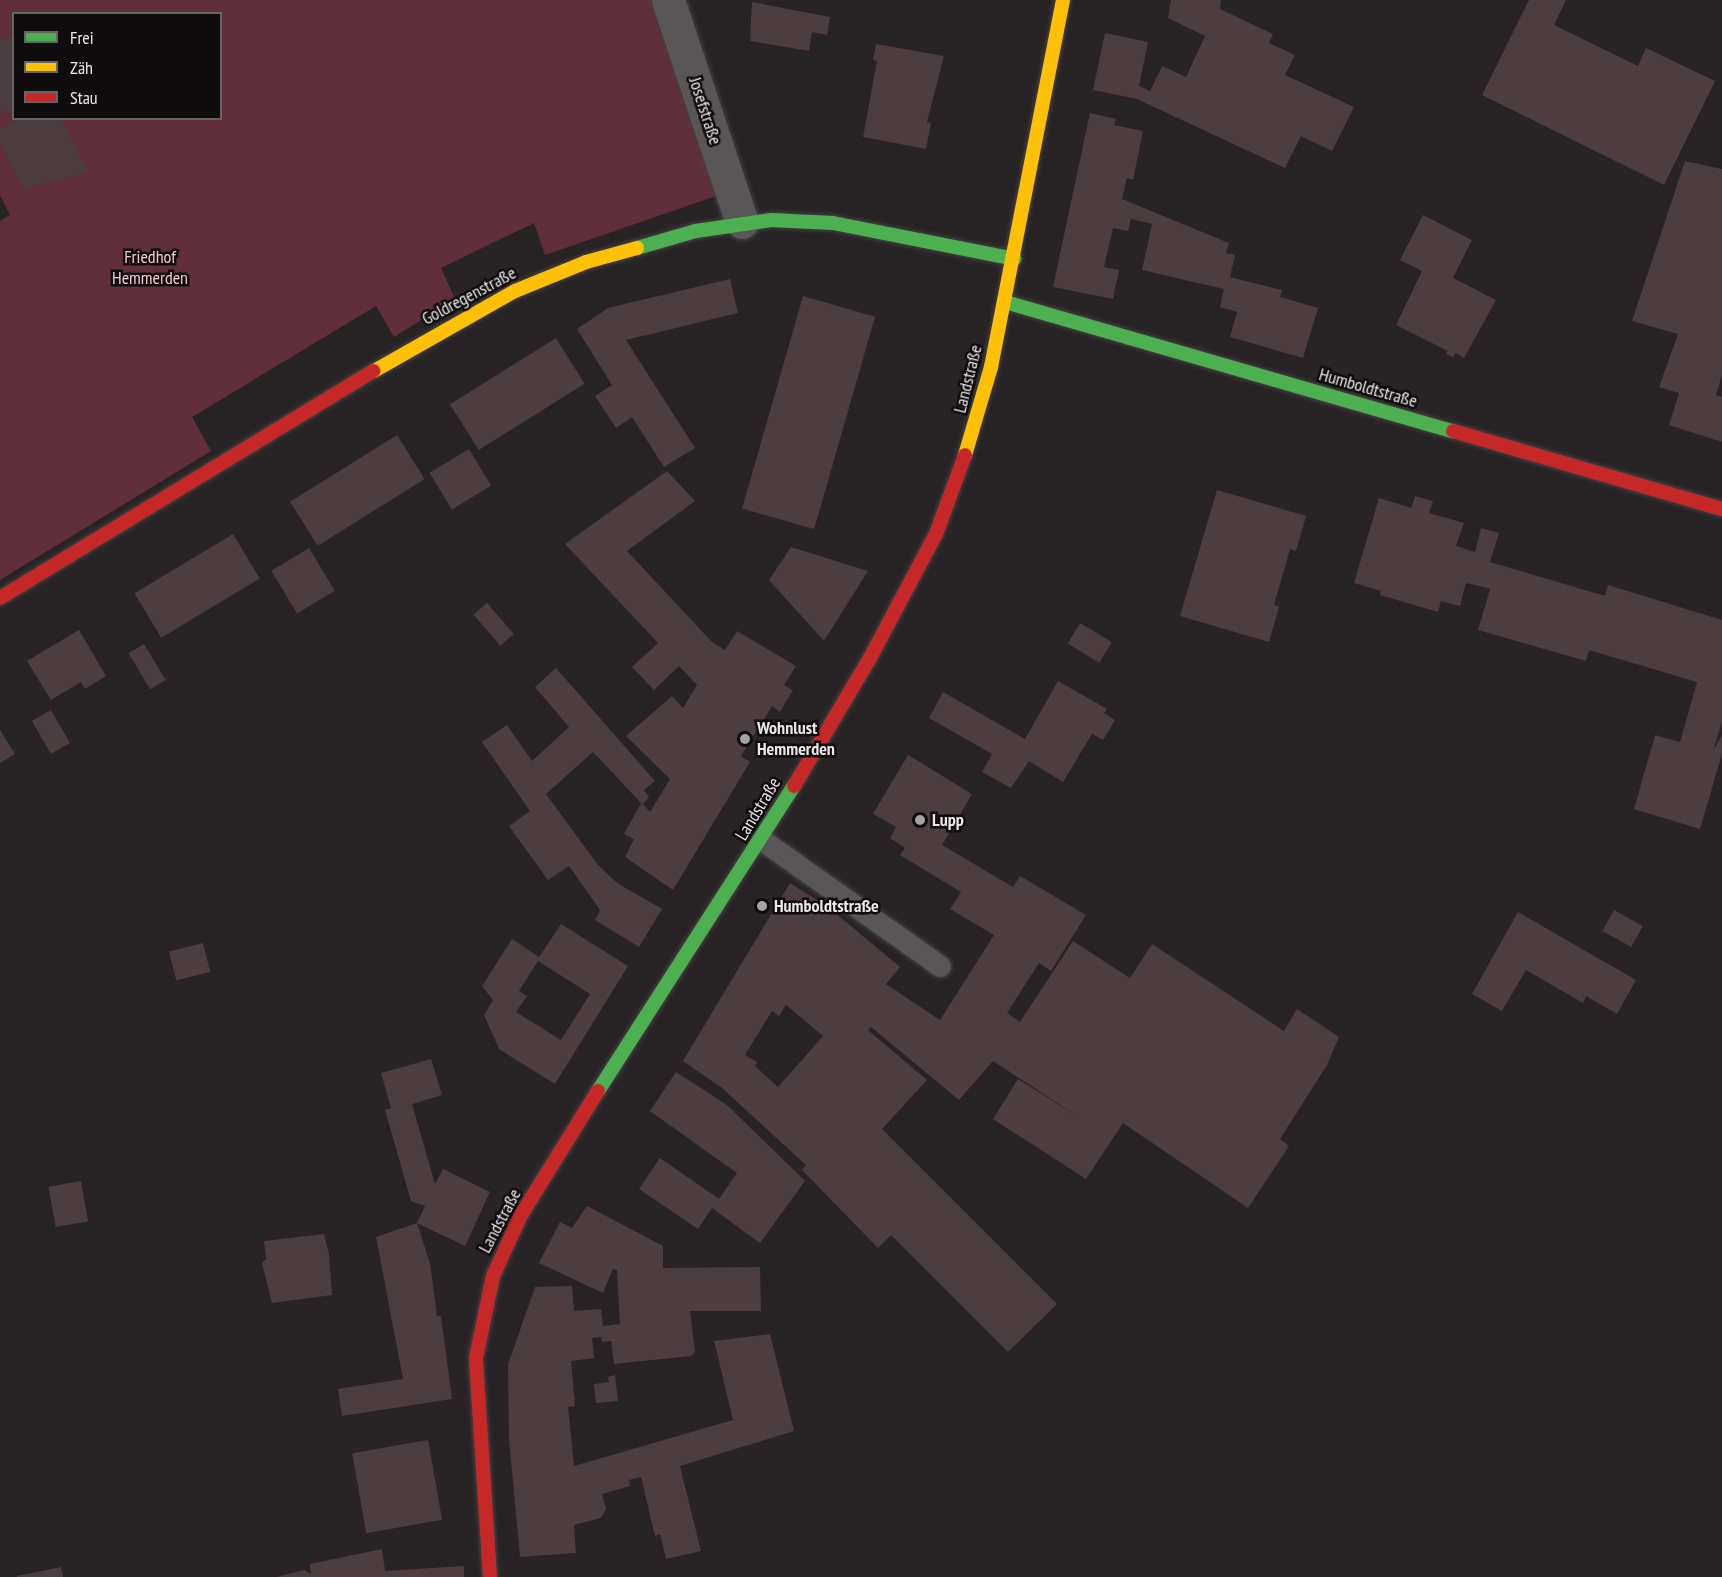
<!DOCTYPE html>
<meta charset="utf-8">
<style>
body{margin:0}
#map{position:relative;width:1722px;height:1577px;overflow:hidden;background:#282324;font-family:"PT Sans Narrow",sans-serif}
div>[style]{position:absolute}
.green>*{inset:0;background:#612f3c}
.building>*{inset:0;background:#4c3d41;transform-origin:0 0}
.roads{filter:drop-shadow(0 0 2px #454142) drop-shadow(0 0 2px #454142)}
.lane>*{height:21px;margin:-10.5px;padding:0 10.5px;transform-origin:10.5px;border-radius:10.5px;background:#585656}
.street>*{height:33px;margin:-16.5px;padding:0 16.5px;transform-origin:16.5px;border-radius:16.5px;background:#585656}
.fast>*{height:14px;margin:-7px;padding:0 7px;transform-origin:7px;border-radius:7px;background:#4caf50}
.slow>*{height:14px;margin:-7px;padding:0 7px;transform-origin:7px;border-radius:7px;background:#ffc107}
.jam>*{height:14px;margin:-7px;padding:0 7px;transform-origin:7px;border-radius:7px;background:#c62828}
.dots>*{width:16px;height:16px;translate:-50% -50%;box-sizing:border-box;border:3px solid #0f0c0d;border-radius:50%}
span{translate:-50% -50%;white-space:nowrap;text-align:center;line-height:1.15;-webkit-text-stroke:5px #0f0c0d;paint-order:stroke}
.street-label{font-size:18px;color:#ece7e8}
.park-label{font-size:18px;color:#f7c8d1}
.poi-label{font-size:18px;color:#ece7e8;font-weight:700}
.left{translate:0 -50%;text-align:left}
.legend{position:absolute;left:12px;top:12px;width:210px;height:108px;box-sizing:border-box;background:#0f0c0d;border:2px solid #676465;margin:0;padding:8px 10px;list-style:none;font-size:18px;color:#ece7e8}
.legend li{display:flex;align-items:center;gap:12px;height:30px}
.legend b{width:30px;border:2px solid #676465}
</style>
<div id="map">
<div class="green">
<i style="clip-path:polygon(evenodd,0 0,654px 0,716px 196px,545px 255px,534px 223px,441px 268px,455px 299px,394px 337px,376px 306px,192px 417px,211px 451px,0 580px,0 221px,10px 215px,0 195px,0 0,14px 14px,220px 14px,220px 118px,14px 118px,14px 14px)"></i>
</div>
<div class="building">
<i style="clip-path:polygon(1171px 0,1221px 0,1220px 9px,1273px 34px,1269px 43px,1295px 55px,1285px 75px,1354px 107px,1332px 151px,1301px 136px,1285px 168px,1137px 99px,1093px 90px,1105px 33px,1148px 42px,1139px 86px,1150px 91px,1162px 66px,1186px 77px,1205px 36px,1168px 18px)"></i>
<i style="clip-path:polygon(1529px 0,1566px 0,1554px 25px,1638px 66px,1646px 48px,1715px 81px,1664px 185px,1482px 95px)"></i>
<i style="clip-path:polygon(752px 2px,830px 17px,827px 35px,812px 32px,809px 51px,750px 41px)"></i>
<i style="clip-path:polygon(14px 34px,14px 108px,3px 113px,0 107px,0 41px)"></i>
<i style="clip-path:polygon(876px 44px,944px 56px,927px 122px,931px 123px,926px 149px,863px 137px,877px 61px,873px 60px)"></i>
<i style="clip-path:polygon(1090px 113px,1116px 119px,1114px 125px,1143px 131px,1133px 180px,1127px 178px,1122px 199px,1229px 243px,1226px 253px,1235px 255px,1230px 277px,1282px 290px,1280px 297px,1318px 308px,1303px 358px,1230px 337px,1237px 312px,1220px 307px,1224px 289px,1142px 270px,1152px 224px,1131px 219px,1128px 231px,1113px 228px,1104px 267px,1119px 270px,1113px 299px,1053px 287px)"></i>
<i style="clip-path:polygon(21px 118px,61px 118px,88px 172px,24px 189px,0 142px,0 129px)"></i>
<i style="clip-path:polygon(1685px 161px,1722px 169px,1722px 375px,1716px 395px,1722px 397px,1722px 442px,1669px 425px,1679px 393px,1659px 387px,1678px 334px,1632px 321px)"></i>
<i style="clip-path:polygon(1423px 215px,1472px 240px,1453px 278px,1496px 300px,1464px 358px,1456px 353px,1453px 357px,1446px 354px,1448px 351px,1396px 325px,1422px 271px,1400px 260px)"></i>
<i style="clip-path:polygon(730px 279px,738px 313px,626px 340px,695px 448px,664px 467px,632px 417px,616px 428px,595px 396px,612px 385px,577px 329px,608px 308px)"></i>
<i style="left:803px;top:296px;width:75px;height:221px;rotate:16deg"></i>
<i style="left:556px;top:338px;width:54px;height:125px;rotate:58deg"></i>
<i style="left:397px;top:435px;width:52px;height:126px;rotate:58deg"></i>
<i style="left:469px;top:449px;width:43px;height:46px;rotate:59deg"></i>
<i style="clip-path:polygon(667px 471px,695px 501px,627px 551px,712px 642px,725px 650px,737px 631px,796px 666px,784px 685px,793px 690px,780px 712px,772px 706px,741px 756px,750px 762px,673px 890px,625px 857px,634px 839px,624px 834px,641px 803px,593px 752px,546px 794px,598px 865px,617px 883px,662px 909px,639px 947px,595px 920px,600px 910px,569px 866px,548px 880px,509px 826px,530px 811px,482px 742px,507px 725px,532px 761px,569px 727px,535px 687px,556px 668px,655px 781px,644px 790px,649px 797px,643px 804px,650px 812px,670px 779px,626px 736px,672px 696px,683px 708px,697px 685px,679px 666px,654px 690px,632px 667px,658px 643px,565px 544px)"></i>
<i style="clip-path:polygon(1217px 490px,1306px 516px,1296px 551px,1290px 549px,1274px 605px,1279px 607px,1269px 642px,1180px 616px)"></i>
<i style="clip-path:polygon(1415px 496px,1433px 501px,1429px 513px,1464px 523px,1456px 546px,1475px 552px,1481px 528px,1499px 533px,1490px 562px,1605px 596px,1608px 585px,1722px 620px,1722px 722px,1713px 751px,1722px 735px,1722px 754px,1700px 829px,1634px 809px,1655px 735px,1680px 742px,1697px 682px,1589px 650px,1586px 661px,1478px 630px,1490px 589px,1483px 587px,1466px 583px,1460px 606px,1441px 601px,1438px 612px,1380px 595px,1381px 591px,1354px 583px,1379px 498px,1411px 508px)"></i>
<i style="left:233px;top:534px;width:52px;height:115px;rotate:59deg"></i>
<i style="clip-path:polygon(791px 547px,868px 571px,824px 641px,769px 580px)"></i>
<i style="left:309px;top:548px;width:50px;height:44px;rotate:59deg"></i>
<i style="left:487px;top:603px;width:41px;height:18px;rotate:49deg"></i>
<i style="left:1080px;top:623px;width:37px;height:24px;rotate:31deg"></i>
<i style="clip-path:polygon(79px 630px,106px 676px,85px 689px,81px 682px,51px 700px,27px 661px)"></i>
<i style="left:144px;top:644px;width:42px;height:18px;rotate:59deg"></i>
<i style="clip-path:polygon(1058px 681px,1107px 709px,1104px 713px,1115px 720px,1103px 740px,1092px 734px,1063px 782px,1029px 761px,1011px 788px,982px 772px,992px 754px,929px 718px,943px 692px,1025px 739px)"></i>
<i style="left:51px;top:710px;width:38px;height:22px;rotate:60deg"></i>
<i style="clip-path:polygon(0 730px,15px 754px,0 763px)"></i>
<i style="clip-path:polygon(evenodd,908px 755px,972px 794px,942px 845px,1013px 887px,1020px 876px,1086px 915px,1051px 971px,1039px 963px,1007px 1013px,1020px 1022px,1073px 941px,1130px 978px,1152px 944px,1284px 1031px,1297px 1009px,1339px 1037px,1327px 1065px,1280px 1139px,1289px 1146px,1248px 1208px,1123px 1123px,1086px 1179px,993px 1119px,1018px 1079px,1080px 1118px,993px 1061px,959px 1100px,871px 1027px,868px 1030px,927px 1080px,882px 1129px,1057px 1304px,1008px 1352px,891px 1235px,878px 1248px,802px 1170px,806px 1165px,722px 1088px,683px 1061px,790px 883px,828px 907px,900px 967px,886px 984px,940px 1020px,994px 935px,950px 909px,961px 892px,900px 855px,905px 848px,890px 838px,896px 827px,873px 814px,908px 755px,786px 1005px,823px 1036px,778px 1087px,755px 1066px,757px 1062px,745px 1055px,772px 1011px,779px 1016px,786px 1005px)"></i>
<i style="left:1614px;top:910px;width:33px;height:24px;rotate:29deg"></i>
<i style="clip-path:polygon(1518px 912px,1636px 980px,1617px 1014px,1586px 996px,1583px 1003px,1526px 970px,1502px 1011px,1472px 994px)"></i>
<i style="clip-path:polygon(evenodd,561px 924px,628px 966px,555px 1084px,499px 1049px,484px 1015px,493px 1000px,482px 986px,512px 939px,539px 957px,561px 924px,538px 961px,590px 994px,561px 1040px,516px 1012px,527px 996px,519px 991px,538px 961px)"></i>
<i style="left:203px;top:943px;width:30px;height:35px;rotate:76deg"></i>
<i style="clip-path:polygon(431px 1059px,442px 1095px,412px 1104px,435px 1184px,443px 1169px,490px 1192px,465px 1246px,417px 1223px,430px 1263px,437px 1316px,441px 1316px,452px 1399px,342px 1416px,338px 1389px,403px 1379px,376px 1237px,417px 1223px,425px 1206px,411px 1201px,385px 1110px,391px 1108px,381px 1073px)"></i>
<i style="clip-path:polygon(676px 1072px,727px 1105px,805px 1181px,760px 1243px,712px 1208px,698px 1229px,639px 1189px,660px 1158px,719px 1199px,737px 1173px,650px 1111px)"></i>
<i style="left:81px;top:1181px;width:41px;height:33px;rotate:80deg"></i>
<i style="clip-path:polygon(587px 1206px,663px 1246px,663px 1268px,760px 1267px,761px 1311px,690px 1311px,695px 1352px,691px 1356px,614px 1364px,611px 1341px,602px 1342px,601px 1337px,592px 1338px,594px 1358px,571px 1361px,575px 1406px,568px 1407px,574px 1466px,733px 1420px,714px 1341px,770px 1334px,794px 1431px,680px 1466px,701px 1551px,666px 1559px,660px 1534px,655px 1536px,641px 1477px,629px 1480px,630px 1486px,602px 1494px,606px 1509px,601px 1518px,574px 1525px,576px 1553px,520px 1557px,509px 1439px,508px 1365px,535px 1287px,572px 1286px,574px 1311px,601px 1309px,603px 1326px,620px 1324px,617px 1270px,613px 1269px,603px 1293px,539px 1263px,560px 1222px,572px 1228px)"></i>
<i style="clip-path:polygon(324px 1234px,329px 1254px,332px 1295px,272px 1303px,262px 1263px,266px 1259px,264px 1241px)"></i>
<i style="clip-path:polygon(615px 1375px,618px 1401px,596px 1403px,594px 1384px,609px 1382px,608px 1377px)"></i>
<i style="left:428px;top:1440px;width:81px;height:77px;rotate:80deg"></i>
<i style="clip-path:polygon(382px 1549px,385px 1571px,464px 1566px,464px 1577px,277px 1577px,304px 1570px,311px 1574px,310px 1564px)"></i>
<i style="clip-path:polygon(61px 1567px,63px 1577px,17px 1577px,17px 1576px)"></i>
</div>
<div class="roads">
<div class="lane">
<i style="left:762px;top:840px;width:218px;rotate:35.3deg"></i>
</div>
<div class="street">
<i style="left:668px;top:0;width:234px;rotate:71.6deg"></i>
</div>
<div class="fast">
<i style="left:637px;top:248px;width:61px;rotate:-16.1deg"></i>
<i style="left:696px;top:231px;width:76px;rotate:-8.3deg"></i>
<i style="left:771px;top:220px;width:62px;rotate:2.8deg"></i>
<i style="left:833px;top:223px;width:185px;rotate:11.2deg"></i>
<i style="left:1005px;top:302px;width:466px;rotate:16.1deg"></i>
<i style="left:598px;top:1091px;width:363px;rotate:-57.3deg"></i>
</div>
<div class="slow">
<i style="left:374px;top:371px;width:162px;rotate:-29.6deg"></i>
<i style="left:515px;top:291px;width:77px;rotate:-22.2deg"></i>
<i style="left:586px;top:262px;width:53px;rotate:-15.4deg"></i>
<i style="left:965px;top:455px;width:92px;rotate:-73.5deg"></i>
<i style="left:991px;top:367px;width:374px;rotate:-78.9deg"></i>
</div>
<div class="jam">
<i style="left:1453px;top:431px;width:280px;rotate:16.2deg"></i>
<i style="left:0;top:598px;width:437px;rotate:-31.3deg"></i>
<i style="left:794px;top:786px;width:149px;rotate:-59.3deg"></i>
<i style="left:870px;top:658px;width:140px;rotate:-62deg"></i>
<i style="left:936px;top:534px;width:84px;rotate:-69.8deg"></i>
<i style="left:490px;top:1577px;width:219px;rotate:-93.7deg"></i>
<i style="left:476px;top:1358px;width:84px;rotate:-78.3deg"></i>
<i style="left:493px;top:1276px;width:67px;rotate:-65.3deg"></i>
<i style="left:521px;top:1215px;width:146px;rotate:-58.2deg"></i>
</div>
</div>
<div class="dots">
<i style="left:745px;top:739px;background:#a7a2a3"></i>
<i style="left:920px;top:820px;background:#a7a2a3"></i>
<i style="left:762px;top:906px;background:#a7a2a3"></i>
</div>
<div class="street-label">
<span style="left:705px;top:111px;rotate:72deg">Josefstraße</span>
<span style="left:469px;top:296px;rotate:-28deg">Goldregenstraße</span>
<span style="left:968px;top:379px;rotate:-76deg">Landstraße</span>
<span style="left:1368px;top:388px;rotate:16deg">Humboldtstraße</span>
<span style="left:758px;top:809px;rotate:-59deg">Landstraße</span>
<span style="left:500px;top:1221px;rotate:-62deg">Landstraße</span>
</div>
<div class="park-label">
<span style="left:150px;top:268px">Friedhof<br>Hemmerden</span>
</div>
<div class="poi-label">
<span class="left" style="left:757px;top:739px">Wohnlust<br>Hemmerden</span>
<span class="left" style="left:932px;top:820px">Lupp</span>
<span class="left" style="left:774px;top:906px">Humboldtstraße</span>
</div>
<ul class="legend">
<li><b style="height:8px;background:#4caf50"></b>Frei</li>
<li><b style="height:8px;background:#ffc107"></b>Zäh</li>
<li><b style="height:8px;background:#c62828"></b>Stau</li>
</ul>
</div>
